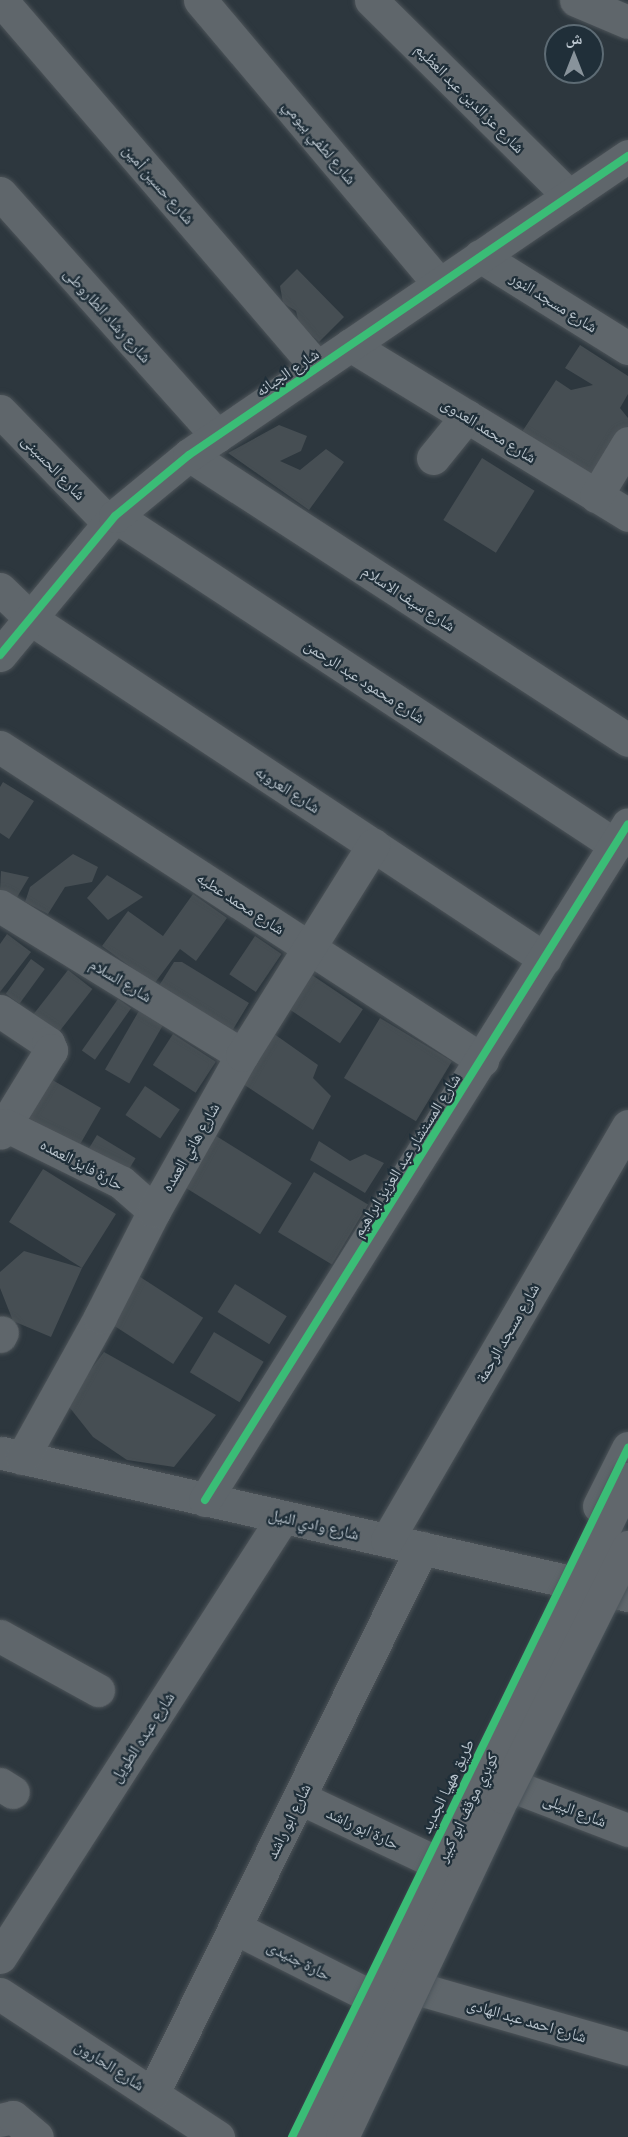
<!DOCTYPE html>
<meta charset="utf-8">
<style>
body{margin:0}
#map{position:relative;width:628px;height:2137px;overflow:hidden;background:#2d373e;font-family:"Titillium Web","Noto Naskh Arabic",sans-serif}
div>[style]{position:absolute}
.building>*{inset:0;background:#464e53;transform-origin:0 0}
.roads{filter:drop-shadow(0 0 2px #4c5358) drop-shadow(0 0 2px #4c5358)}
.minor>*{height:33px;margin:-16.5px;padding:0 16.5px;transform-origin:16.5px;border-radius:16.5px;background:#5f666b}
.bridges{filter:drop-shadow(0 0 2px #4b545a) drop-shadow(0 0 2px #4b545a)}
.major-bridge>*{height:33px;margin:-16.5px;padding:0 16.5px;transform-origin:16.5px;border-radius:16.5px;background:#61676c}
.cycleway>*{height:8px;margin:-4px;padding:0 4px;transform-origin:4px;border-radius:4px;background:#3abd76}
span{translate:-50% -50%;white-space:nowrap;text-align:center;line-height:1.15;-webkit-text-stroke:4.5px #202f39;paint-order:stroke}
.street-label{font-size:16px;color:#b9c4cd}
.north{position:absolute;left:544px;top:24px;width:60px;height:60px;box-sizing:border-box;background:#202f39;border:2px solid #5d6b74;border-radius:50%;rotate:0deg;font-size:16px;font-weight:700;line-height:24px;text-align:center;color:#b9c4cd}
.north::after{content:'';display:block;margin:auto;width:21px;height:27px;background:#88939b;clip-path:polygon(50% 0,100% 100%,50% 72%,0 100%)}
</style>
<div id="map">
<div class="building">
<i style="clip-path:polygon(297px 269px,344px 317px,319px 342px,299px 323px,296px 311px,283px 303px,280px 286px)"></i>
<i style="clip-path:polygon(580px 345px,628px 376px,628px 394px,620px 408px,628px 418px,628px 426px,588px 487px,516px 441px,556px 380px,571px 390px,593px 385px,565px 368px)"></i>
<i style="clip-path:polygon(279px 425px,307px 436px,301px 451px,280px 461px,300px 470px,326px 449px,344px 462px,309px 510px,228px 453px)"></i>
<i style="left:482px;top:458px;width:62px;height:73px;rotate:32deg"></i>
<i style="clip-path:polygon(3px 782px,34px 801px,9px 839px,0 833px,0 787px)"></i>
<i style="clip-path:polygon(73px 854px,98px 867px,92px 882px,65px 887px,48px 914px,25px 902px,30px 887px)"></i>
<i style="clip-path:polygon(1px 871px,29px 877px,16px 899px,0 890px)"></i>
<i style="clip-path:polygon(107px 875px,143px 897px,108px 920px,87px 898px)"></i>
<i style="clip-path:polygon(193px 894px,227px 918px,196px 961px,180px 949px,154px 984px,102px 946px,128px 911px,163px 936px)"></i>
<i style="clip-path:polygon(7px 934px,31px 952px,0 992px,0 944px)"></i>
<i style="left:255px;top:936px;width:32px;height:46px;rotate:34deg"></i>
<i style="left:31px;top:959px;width:17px;height:43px;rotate:36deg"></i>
<i style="clip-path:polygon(174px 962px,182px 962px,249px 1003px,229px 1036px,155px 992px)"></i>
<i style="left:68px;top:970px;width:31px;height:57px;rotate:38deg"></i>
<i style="left:309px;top:973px;width:65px;height:41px;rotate:34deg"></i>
<i style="left:118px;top:999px;width:16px;height:63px;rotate:35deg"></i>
<i style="left:140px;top:1009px;width:28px;height:70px;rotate:30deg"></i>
<i style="left:380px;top:1018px;width:84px;height:70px;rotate:31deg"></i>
<i style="clip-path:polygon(270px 1031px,318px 1065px,313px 1078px,331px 1096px,313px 1130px,240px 1082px)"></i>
<i style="left:173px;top:1034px;width:51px;height:37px;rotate:33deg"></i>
<i style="left:49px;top:1078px;width:60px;height:45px;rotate:30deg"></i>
<i style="left:145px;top:1086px;width:42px;height:35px;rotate:34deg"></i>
<i style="left:213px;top:1134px;width:93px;height:60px;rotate:32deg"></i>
<i style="left:97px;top:1135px;width:45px;height:29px;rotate:31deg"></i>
<i style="clip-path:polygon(319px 1141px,350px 1161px,365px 1154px,384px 1163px,365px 1193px,310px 1160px)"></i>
<i style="clip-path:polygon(43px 1169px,116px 1214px,82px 1268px,51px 1337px,13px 1321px,0 1288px,0 1272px,24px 1251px,82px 1268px,9px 1222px)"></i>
<i style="left:314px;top:1172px;width:63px;height:70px;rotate:31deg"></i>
<i style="left:131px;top:1271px;width:86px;height:55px;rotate:33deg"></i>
<i style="left:235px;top:1284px;width:61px;height:33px;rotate:32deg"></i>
<i style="left:214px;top:1332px;width:58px;height:47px;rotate:31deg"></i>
<i style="clip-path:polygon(104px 1352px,216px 1415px,174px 1467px,127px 1460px,93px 1437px,66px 1403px)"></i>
</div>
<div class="roads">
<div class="minor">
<i style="left:1px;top:0;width:485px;rotate:49.3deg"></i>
<i style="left:200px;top:0;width:371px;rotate:49.9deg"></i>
<i style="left:371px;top:0;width:279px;rotate:44.7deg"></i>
<i style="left:576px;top:0;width:56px;rotate:22.9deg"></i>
<i style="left:0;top:193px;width:326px;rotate:48.2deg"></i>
<i style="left:480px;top:256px;width:174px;rotate:31.9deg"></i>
<i style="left:350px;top:345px;width:326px;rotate:31.4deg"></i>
<i style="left:0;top:411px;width:156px;rotate:45.8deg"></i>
<i style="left:189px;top:455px;width:523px;rotate:32.99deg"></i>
<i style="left:433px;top:458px;width:54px;rotate:-51deg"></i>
<i style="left:596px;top:496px;width:62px;rotate:-58.9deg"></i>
<i style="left:115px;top:516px;width:599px;rotate:33.34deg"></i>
<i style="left:0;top:589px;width:43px;rotate:44.1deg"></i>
<i style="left:31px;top:619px;width:616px;rotate:33.48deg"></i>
<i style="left:0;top:655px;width:180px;rotate:-50.4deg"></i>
<i style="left:115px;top:516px;width:96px;rotate:-39.5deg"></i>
<i style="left:189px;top:455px;width:531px;rotate:-34.26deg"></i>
<i style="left:0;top:747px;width:575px;rotate:33deg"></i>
<i style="left:0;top:906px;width:284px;rotate:31.6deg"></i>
<i style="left:0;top:1011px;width:58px;rotate:33.7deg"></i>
<i style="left:48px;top:1043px;width:8px;rotate:67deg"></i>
<i style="left:51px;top:1050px;width:97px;rotate:121.6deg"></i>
<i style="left:5px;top:1125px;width:129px;rotate:26.2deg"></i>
<i style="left:121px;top:1182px;width:44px;rotate:41.3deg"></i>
<i style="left:0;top:1336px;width:4px;rotate:-63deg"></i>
<i style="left:2px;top:1453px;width:642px;rotate:12.78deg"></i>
<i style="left:22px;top:1458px;width:161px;rotate:-61deg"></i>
<i style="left:100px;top:1317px;width:119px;rotate:-63deg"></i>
<i style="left:154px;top:1211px;width:179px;rotate:-60.6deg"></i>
<i style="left:242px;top:1055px;width:248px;rotate:-58deg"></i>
<i style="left:205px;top:1500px;width:797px;rotate:-57.96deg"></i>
<i style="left:599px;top:1506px;width:65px;rotate:-63.4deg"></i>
<i style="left:387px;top:1540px;width:479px;rotate:-59.8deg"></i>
<i style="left:0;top:1636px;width:112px;rotate:28.9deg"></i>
<i style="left:0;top:1784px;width:15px;rotate:32deg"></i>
<i style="left:523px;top:1790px;width:112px;rotate:20.9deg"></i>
<i style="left:300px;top:1798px;width:140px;rotate:25.3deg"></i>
<i style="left:235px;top:1928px;width:142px;rotate:26.7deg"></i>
<i style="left:0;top:1957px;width:523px;rotate:-57.25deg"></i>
<i style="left:426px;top:1991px;width:210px;rotate:16deg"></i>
<i style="left:0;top:1994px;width:261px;rotate:33.3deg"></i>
<i style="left:153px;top:2093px;width:608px;rotate:-63.73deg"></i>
<i style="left:0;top:2120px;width:13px;rotate:-13deg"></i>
<i style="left:13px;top:2117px;width:31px;rotate:40deg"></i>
</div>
</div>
<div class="bridges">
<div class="major-bridge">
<i style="left:308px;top:2137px;width:732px;rotate:-64.07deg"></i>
<i style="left:342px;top:2137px;width:376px;rotate:-64.7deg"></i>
<i style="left:503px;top:1797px;width:280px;rotate:-63.4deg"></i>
</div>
</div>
<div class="cycleway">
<i style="left:0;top:655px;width:180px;rotate:-50.4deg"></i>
<i style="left:115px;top:516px;width:96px;rotate:-39.5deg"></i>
<i style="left:189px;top:455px;width:531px;rotate:-34.26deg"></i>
<i style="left:205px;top:1500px;width:797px;rotate:-57.96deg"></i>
<i style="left:292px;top:2137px;width:767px;rotate:-64deg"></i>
</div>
<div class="street-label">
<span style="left:470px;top:98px;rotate:45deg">شارع عز الدين عبد العظيم</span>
<span style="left:320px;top:142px;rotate:50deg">شارع لطفي بيومي</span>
<span style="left:159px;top:184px;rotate:49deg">شارع حسين أمين</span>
<span style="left:554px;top:302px;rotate:32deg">شارع مسجد النور</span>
<span style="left:108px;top:315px;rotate:48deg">شارع رشاد الطاروطى</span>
<span style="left:287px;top:372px;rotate:-34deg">شارع الجبانه</span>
<span style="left:489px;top:430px;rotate:32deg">شارع محمد العدوى</span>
<span style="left:54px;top:467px;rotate:46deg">شارع الحسينى</span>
<span style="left:409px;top:598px;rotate:33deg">شارع سيف الاسلام</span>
<span style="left:365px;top:681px;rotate:33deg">شارع محمود عبد الرحمن</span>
<span style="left:288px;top:789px;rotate:33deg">شارع العروبه</span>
<span style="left:241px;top:903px;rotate:33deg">شارع محمد عطيه</span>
<span style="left:121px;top:980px;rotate:31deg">شارع السلام</span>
<span style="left:190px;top:1147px;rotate:-60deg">شارع هاني العمده</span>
<span style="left:406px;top:1155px;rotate:-58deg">شارع المستشار عبد العزيز ابراهيم</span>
<span style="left:82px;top:1164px;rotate:28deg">حارة فايز العمده</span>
<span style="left:507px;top:1333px;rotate:-60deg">شارع مسجد الرحمة</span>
<span style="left:314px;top:1524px;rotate:13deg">شارع وادي النيل</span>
<span style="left:142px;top:1737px;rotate:-57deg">شارع عبده الطويل</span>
<span style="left:447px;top:1786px;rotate:-64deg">طريق ههيا الجديد</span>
<span style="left:467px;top:1807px;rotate:-64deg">كوبري موقف ابو كبير</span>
<span style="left:575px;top:1810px;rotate:21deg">شارع البيلى</span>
<span style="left:288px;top:1821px;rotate:-64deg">شارع ابو راشد</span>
<span style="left:363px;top:1828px;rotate:25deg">حارة ابو راشد</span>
<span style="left:299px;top:1960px;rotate:27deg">حارة جنيدى</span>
<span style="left:527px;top:2020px;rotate:16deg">شارع احمد عبد الهادى</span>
<span style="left:110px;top:2065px;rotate:33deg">شارع الحارون</span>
</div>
<div class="north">ش</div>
</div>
